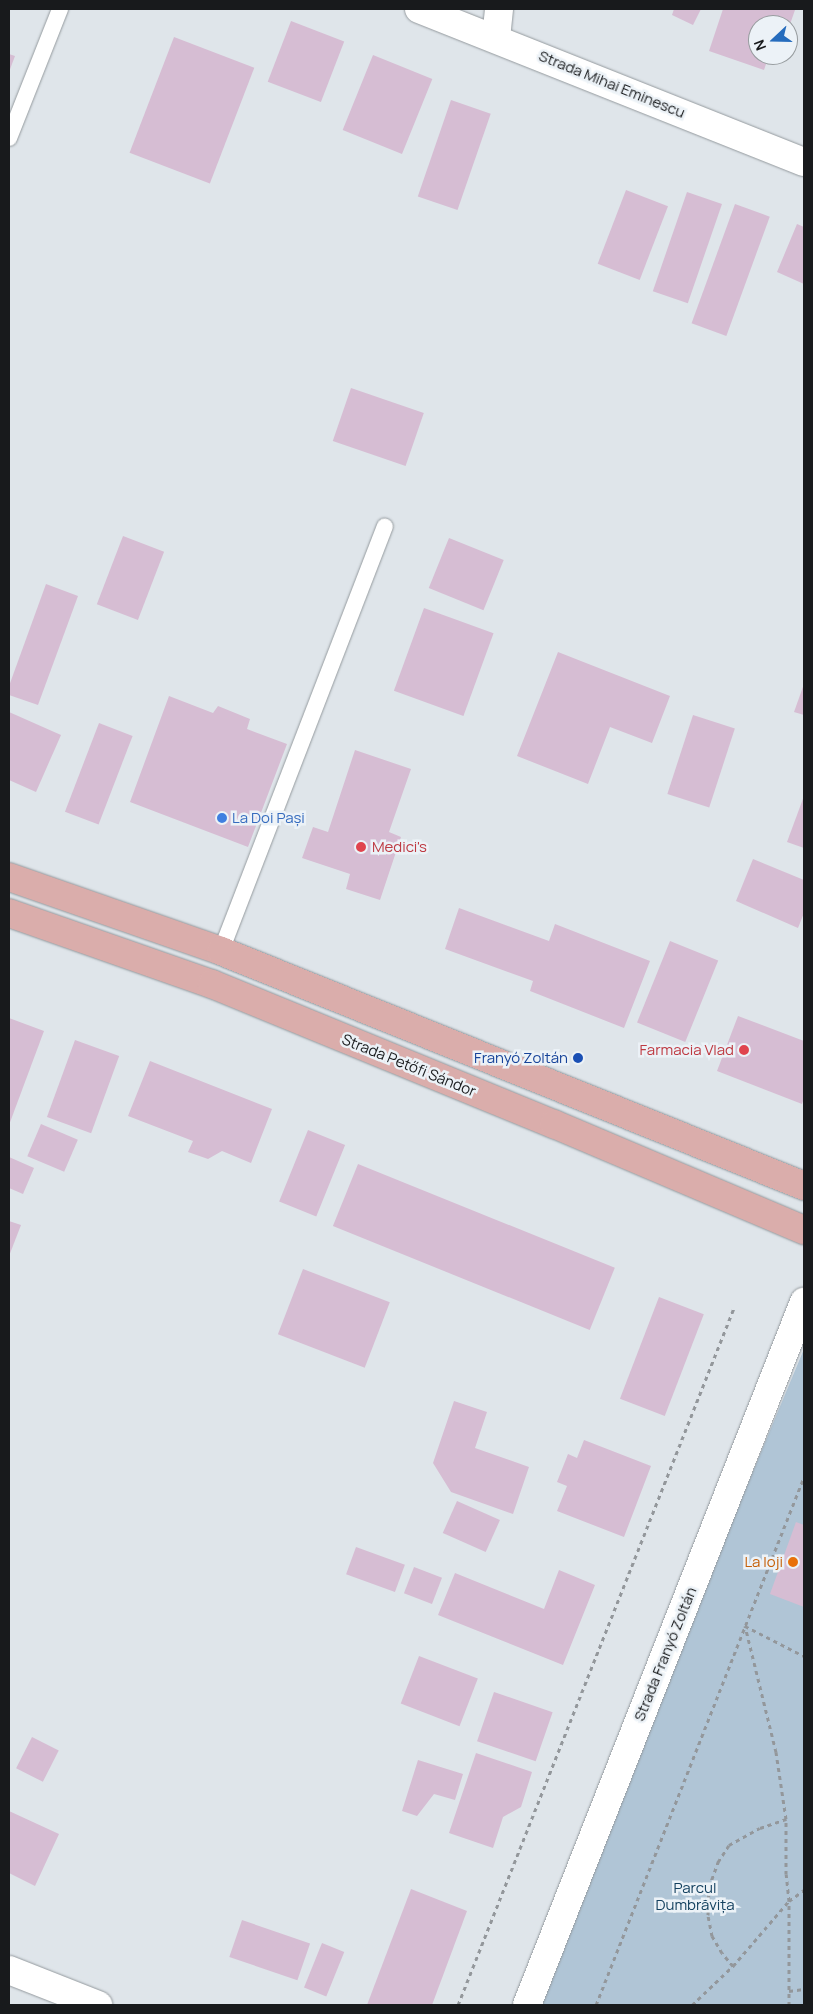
<!DOCTYPE html>
<meta charset="utf-8">
<style>
body{margin:0}
#map{position:relative;width:813px;height:2014px;overflow:hidden;background:#dfe5ea;font-family:Manrope,sans-serif}
div>[style]{position:absolute}
.green>*{inset:0;background:#b0c5d6}
.building>*{inset:0;background:#d6bdd3;transform-origin:0 0}
.path>*{height:3px;margin-top:-1.5px;transform-origin:0;background:repeating-linear-gradient(90deg,#93979b 0 4px,transparent 0 8px)}
.roads{filter:drop-shadow(0 0 1px #949a9e) drop-shadow(0 0 1px #949a9e)}
.service>*{height:16px;margin:-8px;padding:0 8px;transform-origin:8px;border-radius:8px;background:#fff}
.minor>*{height:28px;margin:-14px;padding:0 14px;transform-origin:14px;border-radius:14px;background:#fff}
.tertiary>*{height:28px;margin:-14px;padding:0 14px;transform-origin:14px;border-radius:14px;background:#fff}
.primary>*{height:28px;margin:-14px;padding:0 14px;transform-origin:14px;border-radius:14px;background:#daadab}
.dots>*{width:14px;height:14px;translate:-50% -50%;box-sizing:border-box;border:2px solid #ecf2f7;border-radius:50%}
span{translate:-50% -50%;white-space:nowrap;text-align:center;line-height:1.15;-webkit-text-stroke:5px #ecf2f7;paint-order:stroke}
.street-label{font-size:15px;color:#181a1c}
.shop-label{font-size:15px;color:#366cbe}
.left{translate:0 -50%;text-align:left}
.health-label{font-size:15px;color:#be3a42}
.right{translate:-100% -50%;text-align:right}
.transit-label{font-size:15px;color:#164399}
.food-label{font-size:15px;color:#c56008}
.park-label{font-size:15px;color:#14415f}
.frame{position:absolute;inset:0;border:10px solid #181a1c;pointer-events:none}
.north{position:absolute;left:748px;top:15px;width:50px;height:50px;box-sizing:border-box;background:#ecf2f7;border:1px solid #979c9f;border-radius:50%;rotate:249deg;font-size:14px;font-weight:700;line-height:20px;text-align:center;color:#181a1c}
.north::after{content:'';display:block;margin:auto;width:18px;height:22px;background:#256cbd;clip-path:polygon(50% 0,100% 100%,50% 72%,0 100%)}
</style>
<div id="map">
<div class="green">
<i style="clip-path:polygon(804px 1349px,804px 2005px,530px 2005px)"></i>
</div>
<div class="building">
<i style="clip-path:polygon(674px 9px,701px 9px,693px 25px,672px 15px)"></i>
<i style="clip-path:polygon(723px 9px,795px 10px,788px 30px,788px 25px,758px 25px,758px 55px,769px 55px,764px 70px,709px 51px)"></i>
<i style="left:291px;top:21px;width:57px;height:65px;rotate:21deg"></i>
<i style="left:174px;top:37px;width:86px;height:124px;rotate:21deg"></i>
<i style="clip-path:polygon(9px 54px,15px 56px,9px 72px)"></i>
<i style="left:373px;top:55px;width:64px;height:81px;rotate:22deg"></i>
<i style="left:451px;top:100px;width:42px;height:102px;rotate:19deg"></i>
<i style="left:626px;top:190px;width:45px;height:79px;rotate:21deg"></i>
<i style="left:687px;top:192px;width:37px;height:105px;rotate:19deg"></i>
<i style="left:735px;top:204px;width:37px;height:127px;rotate:20deg"></i>
<i style="clip-path:polygon(797px 224px,804px 227px,804px 284px,777px 272px)"></i>
<i style="left:351px;top:388px;width:77px;height:56px;rotate:19deg"></i>
<i style="left:123px;top:536px;width:44px;height:73px;rotate:21deg"></i>
<i style="left:449px;top:538px;width:59px;height:54px;rotate:22deg"></i>
<i style="clip-path:polygon(46px 584px,78px 596px,38px 705px,9px 695px,9px 686px)"></i>
<i style="left:424px;top:608px;width:74px;height:88px;rotate:20deg"></i>
<i style="clip-path:polygon(558px 652px,670px 696px,652px 743px,610px 727px,588px 784px,517px 756px)"></i>
<i style="clip-path:polygon(804px 684px,804px 715px,794px 712px)"></i>
<i style="clip-path:polygon(169px 696px,213px 713px,218px 706px,250px 719px,247px 729px,287px 744px,248px 847px,130px 802px)"></i>
<i style="clip-path:polygon(9px 712px,61px 735px,36px 792px,9px 780px)"></i>
<i style="left:693px;top:715px;width:44px;height:83px;rotate:18deg"></i>
<i style="left:99px;top:723px;width:36px;height:95px;rotate:21deg"></i>
<i style="clip-path:polygon(355px 750px,411px 769px,389px 832px,401px 837px,380px 900px,346px 889px,350px 874px,302px 858px,313px 827px,328px 832px)"></i>
<i style="clip-path:polygon(804px 796px,804px 848px,787px 842px)"></i>
<i style="clip-path:polygon(753px 859px,804px 880px,804px 913px,798px 928px,736px 901px)"></i>
<i style="clip-path:polygon(459px 908px,549px 941px,555px 924px,650px 961px,624px 1028px,530px 991px,533px 981px,445px 949px)"></i>
<i style="left:670px;top:941px;width:52px;height:88px;rotate:22deg"></i>
<i style="clip-path:polygon(738px 1016px,804px 1041px,804px 1098px,802px 1104px,717px 1071px)"></i>
<i style="clip-path:polygon(9px 1018px,44px 1031px,9px 1125px)"></i>
<i style="left:75px;top:1040px;width:47px;height:82px;rotate:20deg"></i>
<i style="clip-path:polygon(150px 1061px,272px 1109px,251px 1163px,222px 1151px,208px 1159px,188px 1152px,193px 1141px,128px 1116px)"></i>
<i style="left:41px;top:1124px;width:40px;height:35px;rotate:23deg"></i>
<i style="left:308px;top:1130px;width:40px;height:77px;rotate:22deg"></i>
<i style="clip-path:polygon(9px 1157px,34px 1168px,23px 1194px,9px 1188px)"></i>
<i style="left:358px;top:1164px;width:277px;height:67px;rotate:22deg"></i>
<i style="clip-path:polygon(9px 1221px,21px 1225px,9px 1256px)"></i>
<i style="left:303px;top:1269px;width:93px;height:70px;rotate:21deg"></i>
<i style="left:659px;top:1297px;width:48px;height:109px;rotate:21deg"></i>
<i style="clip-path:polygon(454px 1401px,487px 1412px,475px 1448px,529px 1467px,513px 1514px,451px 1492px,433px 1463px)"></i>
<i style="clip-path:polygon(584px 1440px,651px 1466px,624px 1537px,557px 1511px,567px 1486px,557px 1482px,568px 1454px,577px 1458px)"></i>
<i style="left:457px;top:1501px;width:47px;height:35px;rotate:24deg"></i>
<i style="clip-path:polygon(796px 1522px,804px 1525px,804px 1607px,770px 1594px)"></i>
<i style="left:356px;top:1547px;width:52px;height:29px;rotate:20deg"></i>
<i style="left:414px;top:1567px;width:30px;height:28px;rotate:21deg"></i>
<i style="clip-path:polygon(559px 1570px,595px 1585px,563px 1665px,438px 1615px,455px 1573px,544px 1609px)"></i>
<i style="left:419px;top:1656px;width:63px;height:51px;rotate:21deg"></i>
<i style="left:494px;top:1692px;width:62px;height:52px;rotate:19deg"></i>
<i style="left:32px;top:1737px;width:30px;height:35px;rotate:27deg"></i>
<i style="clip-path:polygon(476px 1753px,532px 1772px,521px 1807px,503px 1817px,493px 1848px,449px 1833px)"></i>
<i style="clip-path:polygon(418px 1760px,463px 1774px,455px 1800px,434px 1794px,417px 1816px,402px 1811px)"></i>
<i style="clip-path:polygon(9px 1811px,59px 1834px,35px 1886px,9px 1873px)"></i>
<i style="clip-path:polygon(411px 1889px,467px 1911px,432px 2005px,367px 2005px)"></i>
<i style="left:242px;top:1920px;width:72px;height:39px;rotate:19deg"></i>
<i style="left:322px;top:1943px;width:24px;height:48px;rotate:22deg"></i>
</div>
<div class="path">
<i style="left:745px;top:1626px;width:66px;rotate:27deg"></i>
<i style="left:733px;top:1966px;width:17px;rotate:-130deg"></i>
<i style="left:722px;top:1953px;width:20px;rotate:-120deg"></i>
<i style="left:712px;top:1936px;width:21px;rotate:-101deg"></i>
<i style="left:708px;top:1915px;width:28px;rotate:-88deg"></i>
<i style="left:709px;top:1887px;width:27px;rotate:-70deg"></i>
<i style="left:718px;top:1862px;width:20px;rotate:-57deg"></i>
<i style="left:729px;top:1845px;width:35px;rotate:-29deg"></i>
<i style="left:760px;top:1828px;width:28px;rotate:-19deg"></i>
<i style="left:789px;top:1991px;width:15px;rotate:-8deg"></i>
<i style="left:458px;top:2005px;width:750px;rotate:-68.4deg"></i>
<i style="left:596px;top:2005px;width:567px;rotate:-68.5deg"></i>
<i style="left:692px;top:2005px;width:57px;rotate:-43.6deg"></i>
<i style="left:733px;top:1966px;width:86px;rotate:-49.3deg"></i>
<i style="left:789px;top:1901px;width:27px;rotate:-96deg"></i>
<i style="left:786px;top:1874px;width:55px;rotate:-90deg"></i>
<i style="left:786px;top:1819px;width:68px;rotate:-98.5deg"></i>
<i style="left:776px;top:1752px;width:130px;rotate:-103.8deg"></i>
<i style="left:789px;top:2005px;width:104px;rotate:-90deg"></i>
<i style="left:789px;top:1901px;width:19px;rotate:-36deg"></i>
</div>
<div class="roads">
<div class="service">
<i style="left:9px;top:138px;width:139px;rotate:-68.4deg"></i>
<i style="left:221px;top:951px;width:455px;rotate:-68.9deg"></i>
</div>
<div class="minor">
<i style="left:496px;top:38px;width:29px;rotate:-84deg"></i>
<i style="left:9px;top:1970px;width:96px;rotate:21.5deg"></i>
<i style="left:527px;top:2005px;width:756px;rotate:-68.49deg"></i>
</div>
<div class="tertiary">
<i style="left:419px;top:9px;width:414px;rotate:21.7deg"></i>
</div>
<div class="primary">
<i style="left:9px;top:877px;width:225px;rotate:19.2deg"></i>
<i style="left:221px;top:951px;width:629px;rotate:21.95deg"></i>
<i style="left:9px;top:913px;width:215px;rotate:19.3deg"></i>
<i style="left:212px;top:984px;width:370px;rotate:22.3deg"></i>
<i style="left:554px;top:1124px;width:272px;rotate:23deg"></i>
</div>
</div>
<div class="dots">
<i style="left:222px;top:818px;background:#3f7fe0"></i>
<i style="left:361px;top:847px;background:#e0444e"></i>
<i style="left:744px;top:1050px;background:#e0444e"></i>
<i style="left:578px;top:1058px;background:#1a4fb4"></i>
<i style="left:793px;top:1562px;background:#e8710a"></i>
</div>
<div class="street-label">
<span style="left:612px;top:84px;rotate:22deg">Strada Mihai Eminescu</span>
<span style="left:409px;top:1065px;rotate:22deg">Strada Petőfi Sándor</span>
<span style="left:665px;top:1654px;rotate:-68deg">Strada Franyó Zoltán</span>
</div>
<div class="shop-label">
<span class="left" style="left:232px;top:818px">La Doi Pași</span>
</div>
<div class="health-label">
<span class="left" style="left:372px;top:847px">Medici's</span>
<span class="right" style="left:734px;top:1050px">Farmacia Vlad</span>
</div>
<div class="transit-label">
<span class="right" style="left:568px;top:1058px">Franyó Zoltán</span>
</div>
<div class="food-label">
<span class="right" style="left:783px;top:1562px">La Ioji</span>
</div>
<div class="park-label">
<span style="left:695px;top:1896px">Parcul<br>Dumbrăvița</span>
</div>
<div class="frame"></div>
<div class="north">N</div>
</div>
